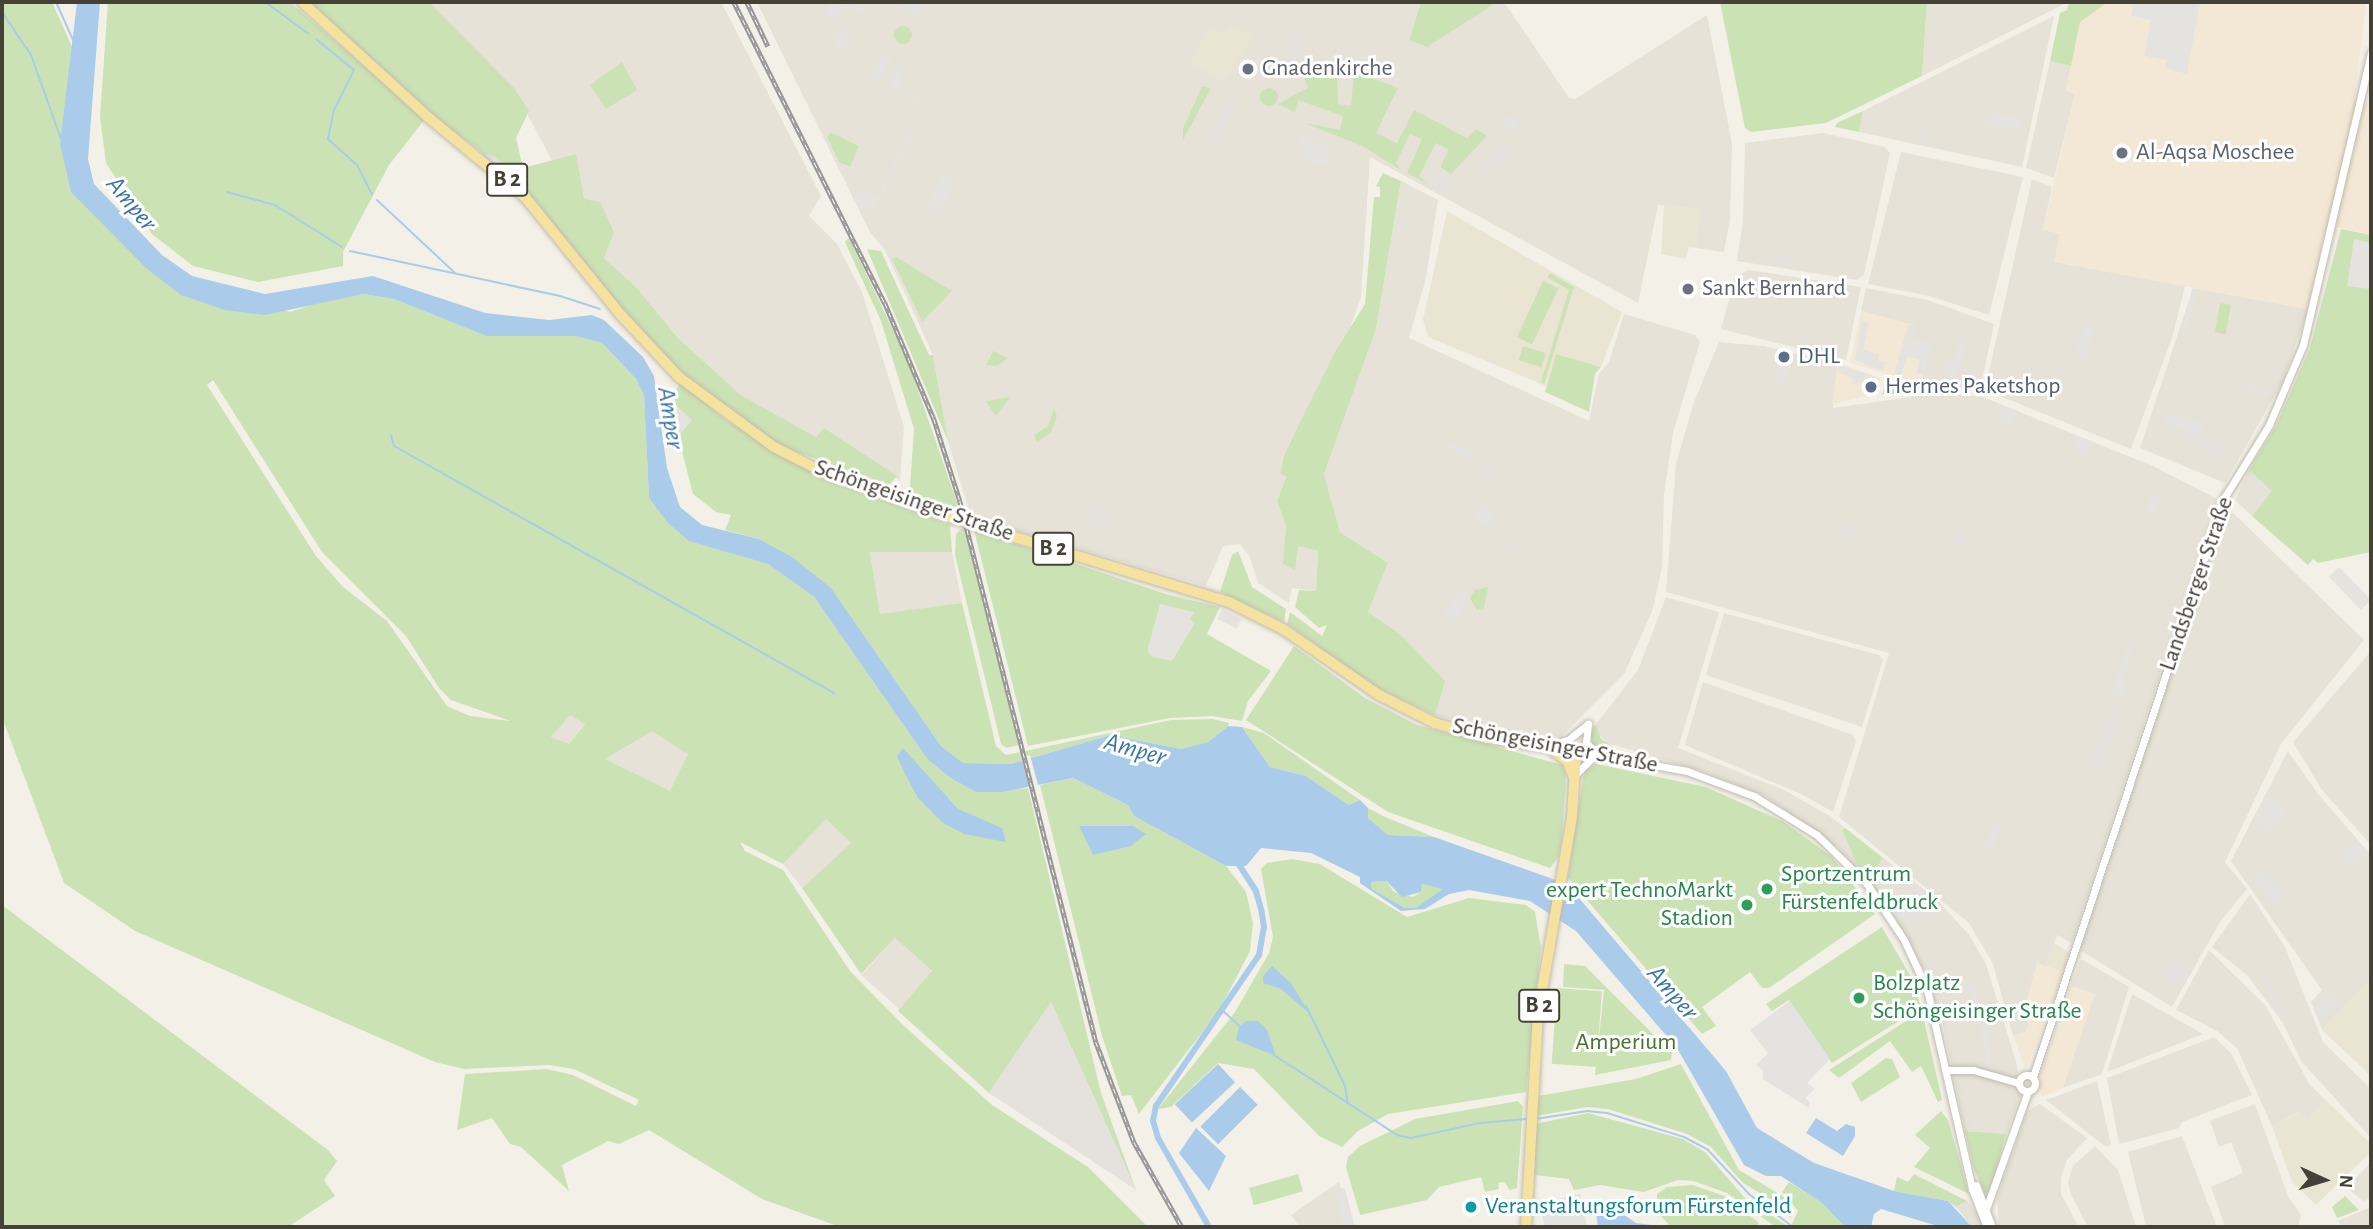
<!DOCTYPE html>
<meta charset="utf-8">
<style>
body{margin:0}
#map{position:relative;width:2373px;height:1229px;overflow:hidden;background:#f3f0e8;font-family:"Alegreya Sans",sans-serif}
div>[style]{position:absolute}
.residential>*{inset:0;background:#e6e2d7;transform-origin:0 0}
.commercial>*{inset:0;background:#f3e8d5}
.industrial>*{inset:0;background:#e5e2dd;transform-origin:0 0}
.round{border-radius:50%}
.education>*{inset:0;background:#eae5d3}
.green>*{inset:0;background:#cbe3b4;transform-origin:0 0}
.parking>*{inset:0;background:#e4e3df;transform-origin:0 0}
.water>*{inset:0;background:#aaccea;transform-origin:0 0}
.pier>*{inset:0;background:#f3f0e8;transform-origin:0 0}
.stream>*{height:2px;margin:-1px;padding:0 1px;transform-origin:1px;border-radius:1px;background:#aaccea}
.canal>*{height:6px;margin:-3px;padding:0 3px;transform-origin:3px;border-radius:3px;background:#aaccea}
.roads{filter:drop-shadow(0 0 2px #c0bbae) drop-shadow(0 0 2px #c0bbae)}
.minor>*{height:7px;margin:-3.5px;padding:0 3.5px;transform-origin:3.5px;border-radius:3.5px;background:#fff}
.minor>.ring{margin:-3.5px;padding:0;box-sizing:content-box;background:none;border:7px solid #fff;border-radius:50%}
.major>*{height:10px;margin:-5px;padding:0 5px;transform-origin:5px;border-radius:5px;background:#f5e29e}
.rail>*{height:4.5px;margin-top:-2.25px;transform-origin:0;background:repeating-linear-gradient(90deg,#fff 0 5px,#969696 0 10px);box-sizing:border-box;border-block:2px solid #969696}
.dots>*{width:19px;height:19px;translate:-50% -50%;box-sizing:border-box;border:4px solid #fff;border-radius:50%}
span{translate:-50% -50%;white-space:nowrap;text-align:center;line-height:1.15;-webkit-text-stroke:6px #fff;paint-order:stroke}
.shield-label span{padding:2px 5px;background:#fff;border:2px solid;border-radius:5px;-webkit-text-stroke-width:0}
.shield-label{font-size:23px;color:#454137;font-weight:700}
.worship-label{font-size:24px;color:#5b616d}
.left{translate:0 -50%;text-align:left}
.service-label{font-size:24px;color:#4e5e75}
.street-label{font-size:24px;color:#454137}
.leisure-label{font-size:24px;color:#27864d}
.right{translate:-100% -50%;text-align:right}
.park-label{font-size:24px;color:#45722f}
.culture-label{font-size:24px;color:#0d838f}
.water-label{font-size:26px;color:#3a73a8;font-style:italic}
.frame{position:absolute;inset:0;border:4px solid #454137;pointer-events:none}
.north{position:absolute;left:2289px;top:1145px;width:70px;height:70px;-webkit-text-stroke:5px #fff;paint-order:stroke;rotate:94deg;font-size:19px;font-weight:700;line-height:28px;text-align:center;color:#454137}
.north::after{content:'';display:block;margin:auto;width:24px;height:32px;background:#454137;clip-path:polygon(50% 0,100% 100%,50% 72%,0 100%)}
</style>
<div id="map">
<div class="residential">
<i style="clip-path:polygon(429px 2px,721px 2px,821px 196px,809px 216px,837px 244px,862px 292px,904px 427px,900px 481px,824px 429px,816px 437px,741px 395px,678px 338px,636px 287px,604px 258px,514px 89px)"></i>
<i style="clip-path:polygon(757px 2px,1421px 2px,1409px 40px,1427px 46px,1497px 2px,1504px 2px,1569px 98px,1575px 99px,1707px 15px,1732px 144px,1730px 219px,1724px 252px,1696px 248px,1699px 209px,1658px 205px,1638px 303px,1370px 157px,1361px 297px,1350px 328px,1284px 454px,1286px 476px,1277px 501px,1286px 526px,1285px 555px,1298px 546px,1318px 551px,1316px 591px,1292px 588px,1289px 603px,1258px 583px,1250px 557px,1240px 544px,1223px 546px,1206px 586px,971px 517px,948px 441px,933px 355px,885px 250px,870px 232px)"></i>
<i style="clip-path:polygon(1927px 2px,2068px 2px,1922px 76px)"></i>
<i style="clip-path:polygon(2054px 16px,2022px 167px,1859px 132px,1863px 111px)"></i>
<i style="clip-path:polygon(2050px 61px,2071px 66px,2066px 90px,2075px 94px,2054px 178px,2026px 168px)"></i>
<i style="clip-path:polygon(1823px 133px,1885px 147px,1890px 153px,1864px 275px,1857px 280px,1737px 261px,1743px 221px,1745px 143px)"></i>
<i style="clip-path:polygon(1901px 152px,2023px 177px,1989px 315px,1929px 296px,1868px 284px)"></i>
<i style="clip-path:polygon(2032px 179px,2052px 187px,2043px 229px,2060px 233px,2055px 262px,2185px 286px,2172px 338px,2131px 449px,1985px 390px)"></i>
<i style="clip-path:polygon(1401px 181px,1438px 200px,1426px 278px,1409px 338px,1589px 421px,1599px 374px,1609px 362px,1624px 314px,1695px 335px,1700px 342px,1673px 433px,1664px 494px,1662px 567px,1653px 609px,1624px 674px,1561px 737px,1493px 730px,1435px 715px,1444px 681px,1399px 633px,1368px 612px,1388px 563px,1340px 532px,1324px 474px,1376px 329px)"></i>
<i style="clip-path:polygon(1749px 270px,1861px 287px,1846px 360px,1721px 329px,1735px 277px)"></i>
<i style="clip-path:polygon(1866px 288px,1927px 300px,1994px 324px,1980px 390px,1921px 384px,1930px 344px,1910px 340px,1913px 325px,1861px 311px)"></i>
<i style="clip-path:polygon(2193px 288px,2308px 309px,2283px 381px,2225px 483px,2140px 448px)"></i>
<i style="clip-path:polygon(1719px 342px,1763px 346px,1838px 363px,1833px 408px,1939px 393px,1983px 397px,2155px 467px,2217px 499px,2072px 943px,2057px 935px,2046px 966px,2037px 964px,2027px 1001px,2034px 1003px,2026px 1032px,2013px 1036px,1993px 964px,1969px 923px,1839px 817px,1889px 653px,1666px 592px,1676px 464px,1694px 402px)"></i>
<i style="clip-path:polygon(2249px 470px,2273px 491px,2252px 516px,2235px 500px)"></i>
<i style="clip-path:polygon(2227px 507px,2364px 640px,2281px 744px,2225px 862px,2247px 889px,2220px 922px,2172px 1007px,2080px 950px)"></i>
<i style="clip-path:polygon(870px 552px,952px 552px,962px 603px,880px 615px)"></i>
<i style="clip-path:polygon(1666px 597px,1719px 612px,1678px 748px,1782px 789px,1830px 816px,1937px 900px,1970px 936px,1986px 964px,2017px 1065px,2020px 1096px,2006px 1134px,1965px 1131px,1942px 1020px,1925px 971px,1891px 909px,1839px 848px,1767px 797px,1709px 773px,1607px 743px,1597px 732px,1596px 724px,1638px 670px)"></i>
<i style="clip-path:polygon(1724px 613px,1879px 655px,1883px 660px,1862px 727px,1706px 675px)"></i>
<i style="clip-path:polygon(2371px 651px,2371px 845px,2322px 790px,2293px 742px)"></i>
<i style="clip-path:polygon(1703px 682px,1853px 735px,1856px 741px,1833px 812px,1801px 794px,1685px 745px)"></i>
<i style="clip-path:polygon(570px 715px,585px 723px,569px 744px,551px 737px)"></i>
<i style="clip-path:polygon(652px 730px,689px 754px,670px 792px,604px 759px)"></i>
<i style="clip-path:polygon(2288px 751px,2318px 794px,2371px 855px,2371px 979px,2322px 1030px,2311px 1002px,2322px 990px,2231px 861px)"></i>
<i style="clip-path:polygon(826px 818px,851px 843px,802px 888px,783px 864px)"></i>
<i style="clip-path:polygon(2250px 894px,2285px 947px,2323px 1042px,2371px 1089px,2371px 1138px,2301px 1061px,2283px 1023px,2248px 976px,2212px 947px)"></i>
<i style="left:895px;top:938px;width:51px;height:50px;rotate:42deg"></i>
<i style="clip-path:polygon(2209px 950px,2265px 1005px,2310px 1085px,2326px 1100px,2307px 1121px,2299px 1112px,2272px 1126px,2237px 1048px,2217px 1031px,2176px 1010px)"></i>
<i style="clip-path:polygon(2081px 959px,2129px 987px,2102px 1074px,2063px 1088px,2094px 994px,2071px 986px)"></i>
<i style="clip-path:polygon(2132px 994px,2203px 1034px,2107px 1072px)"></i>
<i style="clip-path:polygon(2214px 1037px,2231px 1053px,2252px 1095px,2182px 1122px,2179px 1128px,2119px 1144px,2107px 1078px)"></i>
<i style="clip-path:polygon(2097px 1081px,2111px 1145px,2106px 1147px,2046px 1100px)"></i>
<i style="clip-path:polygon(2040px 1104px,2087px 1138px,2067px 1160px,2061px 1177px,2061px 1194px,2079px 1227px,1999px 1227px,1997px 1198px,2027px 1111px)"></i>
<i style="clip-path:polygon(2255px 1104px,2288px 1196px,2301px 1215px,2298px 1227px,2225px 1227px,2211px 1187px,2243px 1173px,2231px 1142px,2219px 1147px,2210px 1121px)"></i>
<i style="clip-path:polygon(2182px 1136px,2217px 1227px,2146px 1227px,2128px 1152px)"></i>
<i style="clip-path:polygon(2095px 1146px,2118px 1170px,2136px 1227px,2088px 1227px,2071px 1195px,2068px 1182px,2073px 1166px)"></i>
<i style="clip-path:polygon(2371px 1162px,2371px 1198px,2363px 1201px,2347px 1188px)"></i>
<i style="clip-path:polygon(1339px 1182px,1354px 1227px,1300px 1227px,1291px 1215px)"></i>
<i style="clip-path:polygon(1967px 1201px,1979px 1215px,1983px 1227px,1972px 1227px,1956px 1207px)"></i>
<i style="clip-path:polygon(2371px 1207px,2371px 1227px,2342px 1227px,2338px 1221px)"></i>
</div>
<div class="commercial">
<i style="clip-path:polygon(2108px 2px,2360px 2px,2366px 6px,2354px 100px,2371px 104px,2371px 235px,2328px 225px,2308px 309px,2054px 262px,2060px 234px,2043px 230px,2075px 94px,2066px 90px,2080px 22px)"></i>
<i style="clip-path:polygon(1861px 311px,1914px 325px,1911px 340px,1931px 344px,1921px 384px,1850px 363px)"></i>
<i style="clip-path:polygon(1838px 363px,1881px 378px,1876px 394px,1832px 404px)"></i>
<i style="clip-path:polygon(2037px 963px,2064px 972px,2026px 1070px,2013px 1036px,2026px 1032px,2034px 1003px,2027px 1000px)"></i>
<i style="clip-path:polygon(2071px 986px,2095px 994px,2063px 1088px,2042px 1097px,2037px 1081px)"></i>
</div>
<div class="industrial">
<i style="left:1300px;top:29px;width:31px;height:12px;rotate:83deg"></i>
<i style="clip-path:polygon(1228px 100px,1238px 105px,1214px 147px,1207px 143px)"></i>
<i class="round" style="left:1917px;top:127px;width:16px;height:16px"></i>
<i style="clip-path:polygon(1502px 143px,1514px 154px,1483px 173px,1480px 168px)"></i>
<i style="clip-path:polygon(1441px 171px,1457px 182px,1446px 193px,1432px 187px)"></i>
<i style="left:1772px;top:252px;width:22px;height:11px;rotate:8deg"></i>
<i style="clip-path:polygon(2182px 431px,2226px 447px,2221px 458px,2179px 439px)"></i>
<i class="round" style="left:1479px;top:466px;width:16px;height:16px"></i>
<i class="round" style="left:1087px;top:503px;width:24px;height:24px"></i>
<i class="round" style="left:1837px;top:523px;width:18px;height:18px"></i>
<i style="clip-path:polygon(1957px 526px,1968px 535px,1965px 546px,1952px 543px)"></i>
<i style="clip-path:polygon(1500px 539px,1511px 543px,1510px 548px,1513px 544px,1522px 548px,1519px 556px,1497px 546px)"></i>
<i style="clip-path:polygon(2112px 703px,2122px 706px,2104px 759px,2108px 760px,2105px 767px,2100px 768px,2091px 765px,2098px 739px,2104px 740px,2101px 738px)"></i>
<i style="clip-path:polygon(1916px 883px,1942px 905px,1908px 927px,1902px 919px,1920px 908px,1906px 896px)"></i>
<i class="round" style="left:2164px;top:962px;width:22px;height:22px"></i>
<i style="clip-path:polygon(2262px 968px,2285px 1014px,2281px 1017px,2265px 993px,2269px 990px,2258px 973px)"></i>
<i style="clip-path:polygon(1051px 1002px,1136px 1190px,989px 1093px)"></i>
</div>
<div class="education">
<i style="clip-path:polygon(1231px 26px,1253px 36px,1224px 82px,1191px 63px,1209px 27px,1226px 34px)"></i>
<i style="clip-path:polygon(1664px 205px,1700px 209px,1696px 248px,1689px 247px,1686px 259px,1661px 254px)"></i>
<i style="clip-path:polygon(1447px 211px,1622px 312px,1601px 367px,1556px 354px,1546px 386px,1428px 337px,1423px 320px)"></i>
<i style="clip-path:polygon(2054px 943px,2070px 953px,2064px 972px,2046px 966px)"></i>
<i style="clip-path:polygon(2371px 979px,2371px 1076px,2322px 1030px)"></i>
<i style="clip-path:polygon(2326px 1100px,2371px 1144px,2371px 1152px,2316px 1205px,2292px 1182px,2272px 1126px,2300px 1112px,2307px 1121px)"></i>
</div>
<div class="green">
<i style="clip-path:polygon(evenodd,2px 2px,52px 2px,73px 49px,60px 144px,147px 269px,290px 312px,336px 296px,363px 294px,394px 299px,486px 336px,575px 336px,602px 343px,636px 379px,644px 395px,649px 497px,768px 564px,814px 597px,928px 760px,952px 779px,976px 792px,1028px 788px,1101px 1093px,1136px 1190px,1051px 1002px,989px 1093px,898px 1011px,932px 971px,895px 938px,861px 974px,802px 888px,851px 843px,826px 819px,783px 864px,740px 842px,745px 851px,783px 870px,850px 971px,903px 1025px,992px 1105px,1088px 1167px,1148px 1227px,840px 1227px,762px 1199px,649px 1130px,619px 1144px,608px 1141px,562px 1165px,569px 1191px,521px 1147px,510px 1144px,492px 1118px,457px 1130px,465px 1074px,547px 1069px,573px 1075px,636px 1106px,639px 1100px,574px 1069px,549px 1065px,464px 1069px,435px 1062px,135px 931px,64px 883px,2px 717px,2px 2px,213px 380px,322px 552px,406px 636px,439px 688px,451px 700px,511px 721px,470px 716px,447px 706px,387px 621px,343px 587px,316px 556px,207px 385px,213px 380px,2px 2px,570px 715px,585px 724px,569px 744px,551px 737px,570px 715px,2px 2px,652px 731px,688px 754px,670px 791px,605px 759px,652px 731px)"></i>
<i style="clip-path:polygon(108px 2px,290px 2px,425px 119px,389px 165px,343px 252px,343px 266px,258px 282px,193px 266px,152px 234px,106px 163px,100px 117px)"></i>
<i style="clip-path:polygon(308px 2px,429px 2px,514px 88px,529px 111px,516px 138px,523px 168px,576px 154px,584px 199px,600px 202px,614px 232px,604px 258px,636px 287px,678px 338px,741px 395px,816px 437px,824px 428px,897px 476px,889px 485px,775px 444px,681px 375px,623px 314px,526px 193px,477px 148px,430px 115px)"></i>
<i style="clip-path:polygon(1421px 2px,1497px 2px,1427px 47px,1409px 40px)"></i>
<i style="clip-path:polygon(1720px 2px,1927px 2px,1922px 76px,1826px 123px,1751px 132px,1745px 128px)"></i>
<i style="clip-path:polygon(2069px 2px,2108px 2px,2080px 22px,2071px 66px,2050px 61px,2060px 13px,2067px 10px)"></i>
<i class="round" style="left:894px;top:26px;width:18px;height:18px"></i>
<i style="clip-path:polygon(622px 62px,637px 90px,606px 109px,590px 85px)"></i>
<i style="clip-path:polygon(1337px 69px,1338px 104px,1351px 106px,1354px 71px,1398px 88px,1376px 133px,1397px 143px,1414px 110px,1467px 138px,1476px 129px,1487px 136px,1451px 174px,1440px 167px,1449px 150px,1436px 143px,1419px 176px,1428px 184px,1407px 173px,1422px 139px,1410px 134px,1396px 163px,1402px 171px,1362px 146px,1305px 123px,1340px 130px,1343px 116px,1298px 100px,1295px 112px,1278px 104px,1308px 88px,1302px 73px)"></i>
<i style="clip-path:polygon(1202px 86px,1211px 88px,1183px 140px,1183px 129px)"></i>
<i class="round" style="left:1260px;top:88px;width:18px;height:18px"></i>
<i style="clip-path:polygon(1863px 111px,1859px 132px,1835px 127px,1837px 123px)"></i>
<i style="clip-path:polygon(830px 132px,859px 146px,850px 167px,839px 162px,827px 137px)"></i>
<i style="clip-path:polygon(1383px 173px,1401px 181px,1376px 329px,1324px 474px,1340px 532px,1388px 563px,1368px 612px,1399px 633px,1445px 681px,1435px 715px,1377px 688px,1287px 624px,1290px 612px,1322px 636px,1327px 625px,1319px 628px,1295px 607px,1299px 590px,1316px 591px,1318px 551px,1298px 546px,1295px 570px,1283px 564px,1286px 526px,1277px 501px,1286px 477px,1281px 473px,1284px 455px,1335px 352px,1365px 304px,1374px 197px,1380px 197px,1380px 187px,1376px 186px)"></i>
<i style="clip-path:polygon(2341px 229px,2371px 235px,2371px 552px,2318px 563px,2313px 559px,2308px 565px,2252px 516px,2272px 491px,2249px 470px,2276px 426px,2310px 348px)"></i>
<i style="clip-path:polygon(849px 238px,908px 361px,961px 514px,917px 497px,910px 487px,914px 429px,881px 321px,845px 242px)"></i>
<i style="clip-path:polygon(867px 249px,881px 251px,929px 355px,933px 355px,948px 441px)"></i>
<i style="clip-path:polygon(896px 257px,952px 291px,922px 322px,892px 259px)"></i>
<i style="clip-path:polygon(1550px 273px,1574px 287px,1544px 384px,1541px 382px,1569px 290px,1547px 277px)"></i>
<i style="left:1543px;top:281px;width:17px;height:62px;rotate:25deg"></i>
<i style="left:2220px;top:303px;width:11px;height:30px;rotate:10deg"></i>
<i style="left:1523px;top:346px;width:24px;height:15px;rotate:17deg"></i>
<i style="clip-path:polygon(993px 351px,1008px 358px,997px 366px,986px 365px)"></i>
<i style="clip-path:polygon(1556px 354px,1601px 367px,1595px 374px,1589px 412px,1545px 392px)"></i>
<i style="clip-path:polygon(1886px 381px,1906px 387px,1906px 393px,1882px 395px)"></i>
<i style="clip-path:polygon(680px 382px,724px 419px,822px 478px,950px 525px,952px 552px,870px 552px,880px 614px,962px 603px,996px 746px,1006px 755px,1171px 720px,1213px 719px,1229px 723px,1228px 726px,1208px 742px,1181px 749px,1111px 735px,1011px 764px,963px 763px,941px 746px,831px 588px,759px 539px,725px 530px,731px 515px,716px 512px,693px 494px,678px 436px,691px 420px,671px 401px)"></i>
<i style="clip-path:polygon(1010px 397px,997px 415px,992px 418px,995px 415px,986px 401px)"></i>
<i style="clip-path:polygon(1054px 409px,1057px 416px,1051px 433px,1037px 442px,1034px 435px,1048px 426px)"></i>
<i style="clip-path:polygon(964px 526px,1019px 745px,1007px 748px,1001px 744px,955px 555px,956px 534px)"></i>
<i style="clip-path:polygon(974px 530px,1169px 595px,1220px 607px,1207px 634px,1271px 671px,1248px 701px,1242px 721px,1212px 716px,1170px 718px,1028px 746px)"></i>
<i style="clip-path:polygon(1238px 551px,1252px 587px,1286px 609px,1284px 622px,1220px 592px,1232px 555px)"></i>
<i style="clip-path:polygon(1488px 587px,1484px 608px,1477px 610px,1470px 598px,1475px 590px)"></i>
<i style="clip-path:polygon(1294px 646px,1365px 698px,1417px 725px,1562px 765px,1566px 776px,1562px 837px,1559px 856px,1550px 868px,1388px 812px,1246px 720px)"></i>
<i style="clip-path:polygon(1596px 724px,1601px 739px,1617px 749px,1593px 745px,1590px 733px)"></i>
<i style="clip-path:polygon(1242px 727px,1264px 733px,1360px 800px,1349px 805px,1306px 776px,1270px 767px)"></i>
<i style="clip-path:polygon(1596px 764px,1706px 787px,1784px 822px,1832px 857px,1875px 914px,1769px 988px,1762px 988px,1750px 972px,1702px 1007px,1716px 1026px,1702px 1034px,1568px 878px,1584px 771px)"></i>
<i style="clip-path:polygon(1073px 778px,1128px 805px,1134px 816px,1226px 866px,1246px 892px,1253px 923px,1250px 951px,1220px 1009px,1139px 1114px,1131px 1095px,1122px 1096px,1102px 1036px,1040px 785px)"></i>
<i style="clip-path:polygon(1368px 808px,1385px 817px,1434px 837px,1388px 835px,1368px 818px)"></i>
<i style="clip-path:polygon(1845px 828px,1883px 858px,1869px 878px,1857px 864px,1842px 830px)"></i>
<i style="clip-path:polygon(1292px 859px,1320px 864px,1407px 917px,1469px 898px,1526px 905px,1535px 912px,1541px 948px,1526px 1092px,1388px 1114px,1358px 1131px,1342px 1147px,1319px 1136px,1254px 1069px,1218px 1063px,1171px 1107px,1158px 1109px,1235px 1012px,1269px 953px,1273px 937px,1261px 869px,1267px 863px)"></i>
<i style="clip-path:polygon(1386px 881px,1394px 892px,1413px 897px,1421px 892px,1422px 884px,1444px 889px,1417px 908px,1405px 908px,1372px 889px,1371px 882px)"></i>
<i style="clip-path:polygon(2px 905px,328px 1150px,337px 1161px,324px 1180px,335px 1196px,288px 1227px,2px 1227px)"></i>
<i style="clip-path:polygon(1882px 927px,1911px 977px,1921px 1007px,1832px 1063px,1789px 1000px,1772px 1011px,1766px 1004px)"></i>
<i style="clip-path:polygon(1564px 964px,1585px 966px,1672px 1053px,1671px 1060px,1595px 1075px,1604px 990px,1563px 987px)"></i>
<i style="left:1557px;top:988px;width:45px;height:76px;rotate:4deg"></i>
<i style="clip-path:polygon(1922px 1011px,1942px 1100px,1938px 1102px,1921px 1066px,1912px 1072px,1890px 1041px,1839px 1078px,1829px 1070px)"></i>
<i style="clip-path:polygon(1886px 1058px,1892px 1059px,1900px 1077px,1861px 1102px,1851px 1083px)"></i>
<i style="clip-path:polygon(1681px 1064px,1739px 1170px,1784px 1197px,1790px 1205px,1791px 1219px,1783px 1207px,1743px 1183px,1711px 1147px,1687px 1134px,1608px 1109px,1587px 1107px,1536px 1116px,1538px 1096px,1636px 1079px)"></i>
<i style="clip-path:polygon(1518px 1101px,1523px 1107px,1517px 1188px,1510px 1190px,1504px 1182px,1498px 1183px,1499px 1189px,1485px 1192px,1481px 1177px,1439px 1187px,1427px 1200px,1360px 1215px,1346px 1167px,1348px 1157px,1360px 1146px,1415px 1119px)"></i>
<i style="clip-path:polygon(1941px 1111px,1948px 1120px,1969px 1194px,1914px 1167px,1930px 1148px,1915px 1135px)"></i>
<i style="clip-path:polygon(1588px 1113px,1683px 1139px,1705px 1152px,1745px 1198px,1786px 1225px,1773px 1225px,1727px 1193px,1693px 1181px,1678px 1180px,1644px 1192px,1600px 1185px,1574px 1190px,1569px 1179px,1535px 1175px,1535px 1124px)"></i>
<i style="clip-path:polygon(1965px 1131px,2006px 1134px,1988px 1200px,1974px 1169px)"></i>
<i style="left:1298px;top:1174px;width:18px;height:51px;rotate:74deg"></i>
<i style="clip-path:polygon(1914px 1174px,1967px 1201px,1956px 1207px,1948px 1201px,1894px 1191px,1897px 1177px,1908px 1182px)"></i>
<i style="clip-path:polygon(1789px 1182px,1822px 1203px,1845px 1227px,1791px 1226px,1798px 1211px,1782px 1192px)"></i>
<i style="clip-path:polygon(1693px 1185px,1727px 1197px,1759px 1223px,1757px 1227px,1671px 1227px,1657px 1212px,1657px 1194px,1667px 1187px)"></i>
<i style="clip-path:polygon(2345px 1196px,2359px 1210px,2337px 1218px,2332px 1207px)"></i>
</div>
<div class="parking">
<i style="clip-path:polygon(830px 2px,850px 2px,865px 9px,863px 14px,845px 5px,837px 21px,824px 15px)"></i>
<i style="clip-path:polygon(889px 2px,923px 2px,917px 15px)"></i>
<i style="clip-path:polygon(2127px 2px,2200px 2px,2187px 74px,2166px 68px,2167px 60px,2144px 56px,2151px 20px,2131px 16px,2133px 5px)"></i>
<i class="round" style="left:833px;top:30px;width:18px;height:18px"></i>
<i style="left:882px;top:55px;width:10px;height:27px;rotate:29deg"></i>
<i style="clip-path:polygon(899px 63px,903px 77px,898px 89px,922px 100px,920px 103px,888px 87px)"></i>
<i style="clip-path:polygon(1994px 113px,2022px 118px,2019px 131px,1986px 125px,1987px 116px)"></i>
<i class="round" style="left:1503px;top:115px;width:16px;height:16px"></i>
<i style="clip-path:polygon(912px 125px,916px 126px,892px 176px,889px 175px)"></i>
<i style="clip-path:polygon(1302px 133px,1307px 140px,1328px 147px,1328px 164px,1308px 164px,1299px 142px)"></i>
<i style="clip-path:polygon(481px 153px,494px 156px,523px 184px,527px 196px)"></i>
<i style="clip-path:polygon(942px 174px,956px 179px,938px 216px,927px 206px)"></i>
<i style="clip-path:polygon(886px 180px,890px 182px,873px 211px,853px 201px,860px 188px,878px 197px)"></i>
<i style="clip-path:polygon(2354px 239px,2371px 243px,2371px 289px,2347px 286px)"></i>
<i style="clip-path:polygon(2192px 289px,2197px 290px,2186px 333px,2182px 332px)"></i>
<i style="clip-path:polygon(1862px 321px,1869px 323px,1863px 350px,1879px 354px,1878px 360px,1885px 362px,1883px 371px,1855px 360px)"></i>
<i style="clip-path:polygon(2085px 324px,2096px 327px,2084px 360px,2075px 355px)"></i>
<i style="clip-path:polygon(1908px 325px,1914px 326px,1911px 340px,1931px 344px,1923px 375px,1917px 373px,1920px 359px,1907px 356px,1901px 376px,1894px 374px)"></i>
<i style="clip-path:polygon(1960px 338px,1966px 339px,1956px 383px,1943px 382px,1947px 361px,1955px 362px)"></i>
<i style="clip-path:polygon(1839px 365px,1875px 377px,1874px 379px,1852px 385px,1853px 378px,1838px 372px)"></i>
<i class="round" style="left:1773px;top:367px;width:16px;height:16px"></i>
<i style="clip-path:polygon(2233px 380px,2269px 393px,2276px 386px,2267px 396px,2232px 384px)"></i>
<i style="clip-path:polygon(671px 401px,692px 420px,678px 436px)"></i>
<i class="round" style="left:1998px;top:408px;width:16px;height:16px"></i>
<i style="clip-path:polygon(2168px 412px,2200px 422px,2202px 436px,2164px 424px)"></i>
<i class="round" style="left:2074px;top:439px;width:16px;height:16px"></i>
<i style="left:1451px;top:441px;width:27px;height:8px;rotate:28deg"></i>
<i style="clip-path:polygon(2153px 491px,2161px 497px,2159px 504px,2154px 503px,2158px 506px,2153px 516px,2146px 513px)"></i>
<i class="round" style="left:1475px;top:506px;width:20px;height:20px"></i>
<i style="left:2339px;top:567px;width:46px;height:14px;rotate:46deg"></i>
<i style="clip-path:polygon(1462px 587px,1469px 596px,1455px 621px,1444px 615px)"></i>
<i style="clip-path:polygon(1160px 604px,1194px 612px,1190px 619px,1195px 623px,1172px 661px,1152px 657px,1147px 651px)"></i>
<i style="left:1222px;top:609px;width:22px;height:11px;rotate:27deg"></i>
<i style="clip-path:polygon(2128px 645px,2133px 647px,2121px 683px,2128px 686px,2124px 698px,2111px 695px)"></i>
<i style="clip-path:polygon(2268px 794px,2287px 813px,2278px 823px,2261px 807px)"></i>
<i style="clip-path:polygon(2261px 810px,2277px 824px,2267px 834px,2254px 822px)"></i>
<i style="clip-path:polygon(1995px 823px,2001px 829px,1991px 852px,1983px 847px)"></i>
<i style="left:2356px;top:841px;width:16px;height:24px;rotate:45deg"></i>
<i style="left:2262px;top:870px;width:34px;height:16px;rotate:47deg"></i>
<i style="clip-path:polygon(1911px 900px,1920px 908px,1899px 921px,1893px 911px)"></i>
<i style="clip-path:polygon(1973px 984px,1990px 1042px,1990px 1066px,1986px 1066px,1985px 1044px,1971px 992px,1964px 994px,1962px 987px)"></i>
<i style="clip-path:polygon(2328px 987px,2338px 1004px,2323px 1019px,2314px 1010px)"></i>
<i style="clip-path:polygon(1790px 1001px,1830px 1059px,1807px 1083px,1815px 1089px,1805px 1098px,1810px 1102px,1809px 1108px,1763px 1079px,1763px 1071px,1756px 1065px,1768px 1053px,1750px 1030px)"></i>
<i style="clip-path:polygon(1343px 1188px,1345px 1189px,1355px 1227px,1342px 1227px,1336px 1193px)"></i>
<i style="clip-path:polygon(1580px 1194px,1587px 1227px,1545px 1227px,1539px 1203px)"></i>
</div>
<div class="water">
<i style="clip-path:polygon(evenodd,77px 2px,100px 2px,88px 159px,94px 184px,162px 255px,192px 276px,265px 294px,373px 276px,485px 313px,549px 320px,592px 315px,604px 320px,643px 357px,654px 376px,667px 468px,680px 507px,702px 525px,759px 539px,792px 557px,831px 588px,941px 746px,963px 763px,1011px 764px,1111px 735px,1181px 749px,1208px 742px,1228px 726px,1242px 727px,1270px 767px,1306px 776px,1349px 805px,1360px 800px,1368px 808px,1368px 818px,1388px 835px,1434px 837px,1567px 884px,1726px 1071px,1757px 1128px,1814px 1163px,1894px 1191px,1948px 1201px,1972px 1227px,1941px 1227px,1881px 1209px,1874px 1214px,1871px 1227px,1845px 1227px,1822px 1203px,1781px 1176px,1766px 1176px,1744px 1165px,1677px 1048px,1576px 931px,1530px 901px,1469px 890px,1449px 894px,1425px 909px,1401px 911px,1360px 883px,1360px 877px,1311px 853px,1261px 848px,1246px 866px,1226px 866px,1134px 816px,1128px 805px,1073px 778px,1002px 792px,976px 792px,952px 779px,928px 760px,814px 597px,768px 564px,689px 541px,668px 523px,649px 498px,644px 395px,636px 379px,602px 343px,575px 336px,486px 336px,394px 299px,363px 294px,265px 315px,225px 310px,181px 295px,147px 269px,71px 192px,60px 144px,77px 2px,1386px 881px,1402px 897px,1421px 892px,1422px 884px,1443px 889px,1416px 908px,1405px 908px,1372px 889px,1371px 882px,1386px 881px)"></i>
<i style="clip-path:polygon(903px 748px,958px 809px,1002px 828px,1006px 842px,964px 834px,943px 823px,918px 798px,904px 772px,897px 756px)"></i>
<i style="clip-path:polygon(1079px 826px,1133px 826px,1146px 834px,1131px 846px,1093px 855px)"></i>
<i style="clip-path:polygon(1272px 966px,1291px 983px,1309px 1013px,1281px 989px,1263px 983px,1263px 976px)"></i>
<i style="clip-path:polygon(1246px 1021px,1258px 1021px,1267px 1030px,1276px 1056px,1236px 1040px,1239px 1027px)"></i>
<i style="left:1218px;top:1064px;width:25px;height:59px;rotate:47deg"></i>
<i style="left:1240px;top:1087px;width:25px;height:56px;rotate:45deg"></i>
<i style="clip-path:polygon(1816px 1118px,1837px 1131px,1846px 1124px,1855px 1127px,1855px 1136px,1843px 1156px,1806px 1133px)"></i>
<i style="clip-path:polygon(1196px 1128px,1226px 1156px,1209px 1191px,1179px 1153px)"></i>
<i style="clip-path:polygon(1604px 1201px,1636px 1223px,1667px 1227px,1598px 1227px,1596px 1213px)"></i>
</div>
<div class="pier">
<i style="left:1030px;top:755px;width:35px;height:9px;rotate:75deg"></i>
</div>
<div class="stream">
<i style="left:56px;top:2px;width:44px;rotate:65.8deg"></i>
<i style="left:265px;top:2px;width:54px;rotate:36deg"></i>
<i style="left:2px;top:12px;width:52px;rotate:56deg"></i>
<i style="left:31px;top:55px;width:89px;rotate:70.3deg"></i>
<i style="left:316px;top:39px;width:49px;rotate:39.2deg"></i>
<i style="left:354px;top:70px;width:45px;rotate:116.6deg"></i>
<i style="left:334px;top:110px;width:30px;rotate:102deg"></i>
<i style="left:328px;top:139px;width:39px;rotate:42deg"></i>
<i style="left:357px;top:165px;width:33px;rotate:63deg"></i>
<i style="left:227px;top:192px;width:50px;rotate:15.2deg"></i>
<i style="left:275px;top:205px;width:79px;rotate:32.1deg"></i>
<i style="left:377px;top:200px;width:107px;rotate:43.1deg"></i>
<i style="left:350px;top:251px;width:215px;rotate:12.1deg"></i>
<i style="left:560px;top:296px;width:42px;rotate:18deg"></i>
<i style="left:391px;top:435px;width:11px;rotate:75deg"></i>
<i style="left:394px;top:446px;width:505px;rotate:29.31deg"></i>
<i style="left:1306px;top:1006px;width:89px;rotate:64deg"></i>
<i style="left:1345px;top:1086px;width:18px;rotate:81deg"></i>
<i style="left:1223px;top:1011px;width:24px;rotate:42deg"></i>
<i style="left:1274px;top:1055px;width:147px;rotate:33deg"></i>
<i style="left:1397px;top:1135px;width:14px;rotate:12deg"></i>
<i style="left:1411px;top:1138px;width:71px;rotate:-12.3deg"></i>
<i style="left:1480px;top:1123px;width:46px;rotate:-5deg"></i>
<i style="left:1535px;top:1119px;width:53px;rotate:-8.7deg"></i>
<i style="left:1587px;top:1111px;width:20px;rotate:6deg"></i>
<i style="left:1607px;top:1113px;width:81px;rotate:17.3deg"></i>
<i style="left:1684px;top:1137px;width:27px;rotate:28deg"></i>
<i style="left:1708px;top:1150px;width:60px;rotate:47deg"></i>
<i style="left:1749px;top:1194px;width:55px;rotate:36.9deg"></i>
</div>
<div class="canal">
<i style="left:1209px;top:1227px;width:103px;rotate:-119.8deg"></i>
<i style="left:1158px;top:1138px;width:18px;rotate:-106deg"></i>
<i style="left:1153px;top:1121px;width:15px;rotate:-79deg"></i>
<i style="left:1156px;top:1106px;width:183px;rotate:-55.7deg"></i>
<i style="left:1259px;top:955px;width:28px;rotate:-80deg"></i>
<i style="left:1264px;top:927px;width:18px;rotate:-99deg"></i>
<i style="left:1261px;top:909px;width:19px;rotate:-106deg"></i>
<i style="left:1256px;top:891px;width:37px;rotate:-123deg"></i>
</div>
<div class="roads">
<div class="minor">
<i style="left:1588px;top:724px;width:18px;rotate:96deg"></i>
<i style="left:1586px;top:742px;width:16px;rotate:50deg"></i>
<i style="left:1550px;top:745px;width:19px;rotate:-16deg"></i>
<i style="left:1568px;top:740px;width:26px;rotate:-39deg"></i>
<i style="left:1576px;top:751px;width:113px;rotate:10.2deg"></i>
<i style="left:1687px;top:771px;width:72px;rotate:20.5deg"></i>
<i style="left:1754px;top:796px;width:74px;rotate:31.8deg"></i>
<i style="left:1817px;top:835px;width:70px;rotate:44.4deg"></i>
<i style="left:1867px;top:884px;width:67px;rotate:56.5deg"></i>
<i style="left:1904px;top:940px;width:54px;rotate:64.9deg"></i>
<i style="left:1927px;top:989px;width:205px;rotate:77.3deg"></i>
<i style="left:1972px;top:1189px;width:41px;rotate:68.5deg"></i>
<i style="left:1575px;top:775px;width:30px;rotate:-45deg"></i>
<i style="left:1946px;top:1070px;width:27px"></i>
<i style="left:1973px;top:1070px;width:48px;rotate:15.8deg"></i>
<i class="ring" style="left:2019px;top:1075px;width:9px;height:9px"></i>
<i style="left:2033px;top:1077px;width:610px;rotate:-71.74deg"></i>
<i style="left:2224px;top:498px;width:86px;rotate:-58.3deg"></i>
<i style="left:2269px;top:425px;width:87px;rotate:-67deg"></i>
<i style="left:2303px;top:345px;width:300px;rotate:-76.9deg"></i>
<i style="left:1976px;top:1185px;width:45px;rotate:69.1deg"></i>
<i style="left:1986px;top:1209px;width:125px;rotate:-70.4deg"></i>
</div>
<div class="major">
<i style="left:302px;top:2px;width:171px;rotate:42.4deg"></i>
<i style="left:428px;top:117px;width:126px;rotate:39.5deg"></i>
<i style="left:525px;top:197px;width:152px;rotate:50.9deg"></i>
<i style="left:621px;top:315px;width:85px;rotate:46.9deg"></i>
<i style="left:679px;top:377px;width:118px;rotate:36.4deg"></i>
<i style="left:774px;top:447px;width:53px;rotate:27.1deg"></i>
<i style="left:821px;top:471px;width:139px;rotate:19.7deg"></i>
<i style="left:952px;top:518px;width:292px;rotate:16.9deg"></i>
<i style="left:1231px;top:603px;width:58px;rotate:26.6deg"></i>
<i style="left:1283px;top:629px;width:116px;rotate:34.5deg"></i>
<i style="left:1379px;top:695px;width:63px;rotate:26.6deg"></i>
<i style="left:1435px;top:723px;width:54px;rotate:16.1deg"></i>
<i style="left:1487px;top:738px;width:90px;rotate:8.3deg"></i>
<i style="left:1576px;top:751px;width:66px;rotate:93.5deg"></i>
<i style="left:1572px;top:817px;width:199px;rotate:99.8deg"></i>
<i style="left:1538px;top:1013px;width:214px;rotate:93.2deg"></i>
<i style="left:1549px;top:747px;width:24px;rotate:38deg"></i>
<i style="left:1568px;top:762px;width:14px;rotate:69deg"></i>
</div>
</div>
<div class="rail">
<i style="left:734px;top:2px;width:337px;rotate:63.4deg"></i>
<i style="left:885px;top:303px;width:126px;rotate:67.1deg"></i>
<i style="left:934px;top:419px;width:86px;rotate:72.4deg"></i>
<i style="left:960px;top:501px;width:558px;rotate:75.89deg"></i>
<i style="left:1096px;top:1042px;width:107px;rotate:69.2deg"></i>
<i style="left:1134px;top:1142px;width:98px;rotate:60.5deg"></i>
<i style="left:747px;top:2px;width:49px;rotate:64.5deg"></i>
</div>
<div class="dots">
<i style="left:1248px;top:69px;background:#6b7280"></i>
<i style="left:2122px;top:153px;background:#6b7280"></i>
<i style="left:1688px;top:289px;background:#6b7280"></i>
<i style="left:1784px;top:357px;background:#5c6f8a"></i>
<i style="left:1871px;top:387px;background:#5c6f8a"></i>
<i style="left:1767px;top:889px;background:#2e9e5b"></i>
<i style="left:1747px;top:905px;background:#2e9e5b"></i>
<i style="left:1859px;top:998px;background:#2e9e5b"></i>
<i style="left:1471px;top:1207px;background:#0f9aa8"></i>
</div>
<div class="shield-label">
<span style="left:507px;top:180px">B 2</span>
<span style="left:1053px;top:549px">B 2</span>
<span style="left:1539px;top:1006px">B 2</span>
</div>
<div class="worship-label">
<span class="left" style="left:1262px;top:69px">Gnadenkirche</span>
<span class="left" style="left:2136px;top:153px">Al-Aqsa Moschee</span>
<span class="left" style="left:1702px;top:289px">Sankt Bernhard</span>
</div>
<div class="service-label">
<span class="left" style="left:1798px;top:357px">DHL</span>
<span class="left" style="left:1885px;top:387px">Hermes Paketshop</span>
</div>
<div class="street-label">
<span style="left:914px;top:501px;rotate:19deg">Schöngeisinger Straße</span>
<span style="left:2197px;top:584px;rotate:-71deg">Landsberger Straße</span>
<span style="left:1555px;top:746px;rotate:11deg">Schöngeisinger Straße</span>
</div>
<div class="leisure-label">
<span class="left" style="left:1781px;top:889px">Sportzentrum<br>Fürstenfeldbruck</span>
<span class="right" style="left:1733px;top:905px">expert TechnoMarkt<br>Stadion</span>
<span class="left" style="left:1873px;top:998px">Bolzplatz<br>Schöngeisinger Straße</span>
</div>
<div class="park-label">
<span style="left:1626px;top:1043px">Amperium</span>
</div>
<div class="culture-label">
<span class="left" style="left:1485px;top:1207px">Veranstaltungsforum Fürstenfeld</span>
</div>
<div class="water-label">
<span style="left:131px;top:204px;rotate:50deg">Amper</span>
<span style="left:670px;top:418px;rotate:81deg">Amper</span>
<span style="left:1135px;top:750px;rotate:16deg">Amper</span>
<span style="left:1672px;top:993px;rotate:49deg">Amper</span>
</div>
<div class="frame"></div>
<div class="north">N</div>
</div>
